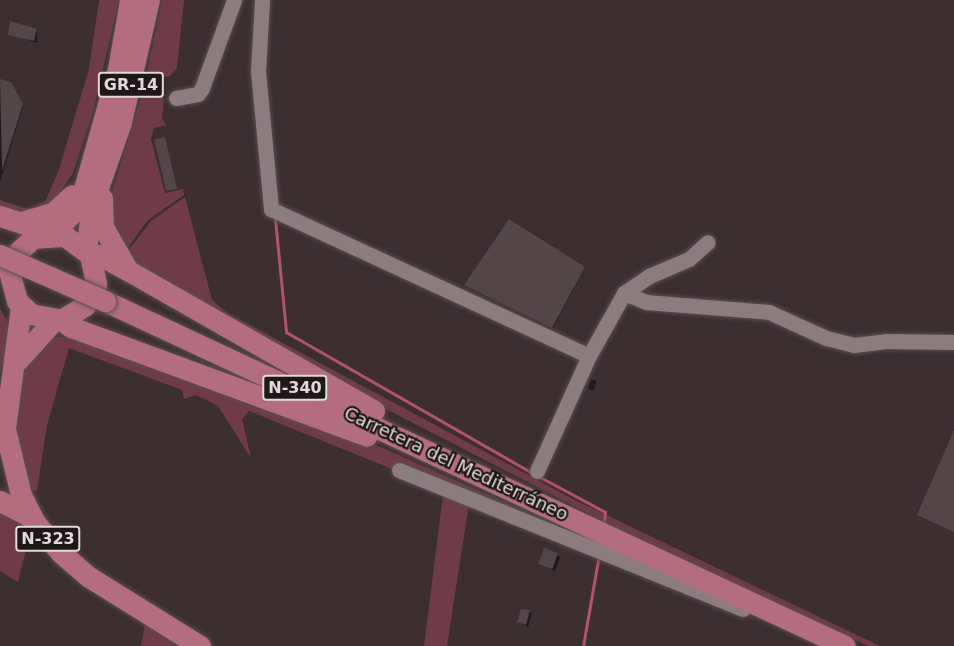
<!DOCTYPE html>
<meta charset="utf-8">
<style>
body{margin:0}
#map{position:relative;width:954px;height:646px;overflow:hidden;background:#3c2e31;font-family:"DejaVu Sans",sans-serif}
div>[style]{position:absolute}
.green>*{inset:0;background:#6f3b48}
.shadow>*{inset:0;background:#0007;transform-origin:0 0}
.stream>*{height:3px;margin:-1.5px;padding:0 1.5px;transform-origin:1.5px;border-radius:1.5px;background:#b0546d}
.building>*{inset:0;background:#544548;transform-origin:0 0}
.roads{filter:drop-shadow(0 0 2px #594d4f) drop-shadow(0 0 2px #594d4f)}
.minor>*{height:15px;margin:-7.5px;padding:0 7.5px;transform-origin:7.5px;border-radius:7.5px;background:#8d7c7f}
.highway>*{height:21px;margin:-10.5px;padding:0 10.5px;transform-origin:10.5px;border-radius:10.5px;background:#b46d7e}
.bridges{filter:drop-shadow(0 0 2px #594d4f) drop-shadow(0 0 2px #594d4f)}
.highway-bridge>*{height:21px;margin:-10.5px;padding:0 10.5px;transform-origin:10.5px;border-radius:10.5px;background:#b46d7e}
span{translate:-50% -50%;white-space:nowrap;text-align:center;line-height:1.15;-webkit-text-stroke:4.5px #1f1819;paint-order:stroke}
.shield-label span{padding:2px 4px;background:#1f1819;border:2px solid;border-radius:4px;-webkit-text-stroke-width:0}
.shield-label{font-size:16px;color:#e3d9db;font-weight:700}
.street-label{font-size:18px;color:#e3d9db}
</style>
<div id="map">
<div class="green">
<i style="clip-path:polygon(99px 0,119px 0,93px 112px,73px 173px,55px 200px,43px 209px,23px 213px,0 207px,0 200px,24px 208px,36px 208px,46px 200px,59px 169px,89px 69px)"></i>
<i style="clip-path:polygon(162px 0,184px 0,177px 68px,169px 77px,155px 74px,152px 87px,165px 96px,143px 92px)"></i>
<i style="clip-path:polygon(142px 94px,164px 98px,162px 119px,167px 125px,154px 128px,151px 139px,165px 193px,183px 189px,184px 195px,148px 220px,124px 253px,111px 226px,112px 192px)"></i>
<i style="clip-path:polygon(185px 197px,212px 300px,227px 313px,571px 498px,880px 646px,868px 646px,611px 525px,359px 395px,168px 289px,125px 255px,151px 221px)"></i>
<i style="clip-path:polygon(0 308px,12px 330px,0 373px)"></i>
<i style="clip-path:polygon(74px 335px,383px 448px,564px 529px,419px 476px,395px 463px,392px 469px,249px 411px,242px 419px,251px 458px,218px 406px,196px 395px,184px 399px,182px 390px,69px 348px,47px 425px,37px 491px,29px 489px,15px 436px,15px 411px,23px 366px,47px 338px)"></i>
<i style="clip-path:polygon(443px 494px,469px 504px,447px 646px,424px 646px)"></i>
<i style="clip-path:polygon(0 505px,19px 519px,26px 531px,27px 546px,18px 582px,0 571px)"></i>
<i style="clip-path:polygon(145px 624px,181px 646px,141px 646px)"></i>
</div>
<div class="shadow">
<i style="clip-path:polygon(37px 30px,37px 43px,10px 34px)"></i>
<i style="clip-path:polygon(0 80px,11px 85px,23px 106px,0 182px)"></i>
<i style="clip-path:polygon(584px 269px,553px 328px,467px 285px)"></i>
<i style="left:591px;top:379px;width:6px;height:10px;rotate:18deg"></i>
<i style="clip-path:polygon(557px 554px,560px 557px,555px 571px,541px 564px)"></i>
<i style="clip-path:polygon(529px 611px,532px 614px,528px 627px,519px 622px)"></i>
</div>
<div class="stream">
<i style="left:275px;top:219px;width:114px;rotate:84.4deg"></i>
<i style="left:286px;top:332px;width:284px;rotate:29.8deg"></i>
<i style="left:538px;top:476px;width:76px;rotate:28.2deg"></i>
<i style="left:605px;top:512px;width:9px;rotate:96deg"></i>
<i style="left:583px;top:646px;width:87px;rotate:-80.1deg"></i>
</div>
<div class="building">
<i style="clip-path:polygon(10px 21px,37px 29px,34px 41px,8px 35px)"></i>
<i style="clip-path:polygon(0 79px,11px 82px,23px 104px,2px 171px)"></i>
<i style="left:165px;top:137px;width:53px;height:11px;rotate:77deg"></i>
<i style="clip-path:polygon(509px 219px,585px 267px,552px 328px,464px 285px)"></i>
<i style="clip-path:polygon(954px 430px,954px 532px,917px 515px)"></i>
<i style="left:544px;top:548px;width:15px;height:17px;rotate:20deg"></i>
<i style="clip-path:polygon(521px 609px,530px 610px,526px 625px,517px 622px)"></i>
</div>
<div class="roads">
<div class="minor">
<i style="left:262px;top:0;width:71px;rotate:93.2deg"></i>
<i style="left:258px;top:71px;width:139px;rotate:84.6deg"></i>
<i style="left:271px;top:209px;width:350px;rotate:24.8deg"></i>
<i style="left:176px;top:98px;width:22px;rotate:-10deg"></i>
<i style="left:198px;top:94px;width:7px;rotate:-56deg"></i>
<i style="left:202px;top:88px;width:94px;rotate:-70deg"></i>
<i style="left:624px;top:293px;width:24px;rotate:22deg"></i>
<i style="left:646px;top:302px;width:123px;rotate:4.6deg"></i>
<i style="left:769px;top:312px;width:63px;rotate:24.5deg"></i>
<i style="left:826px;top:338px;width:29px;rotate:14deg"></i>
<i style="left:854px;top:345px;width:32px;rotate:-7deg"></i>
<i style="left:886px;top:341px;width:68px;rotate:0.8deg"></i>
<i style="left:399px;top:470px;width:371px;rotate:22deg"></i>
<i style="left:537px;top:471px;width:126px;rotate:-65.7deg"></i>
<i style="left:589px;top:356px;width:72px;rotate:-60.9deg"></i>
<i style="left:624px;top:293px;width:30px;rotate:-34deg"></i>
<i style="left:649px;top:276px;width:43px;rotate:-23deg"></i>
<i style="left:689px;top:259px;width:25px;rotate:-42deg"></i>
</div>
<div class="highway">
<i style="left:102px;top:198px;width:29px;rotate:88deg"></i>
<i style="left:103px;top:227px;width:46px;rotate:60.1deg"></i>
<i style="left:0;top:216px;width:36px;rotate:18deg"></i>
<i style="left:21px;top:222px;width:33px;rotate:-16deg"></i>
<i style="left:53px;top:213px;width:26px;rotate:-43deg"></i>
<i style="left:52px;top:234px;width:35px;rotate:-46deg"></i>
<i style="left:76px;top:209px;width:14px;rotate:-65deg"></i>
<i style="left:82px;top:196px;width:132px;rotate:-74.2deg"></i>
<i style="left:118px;top:69px;width:70px;rotate:-80.1deg"></i>
<i style="left:86px;top:250px;width:45px;rotate:-82.4deg"></i>
<i style="left:92px;top:205px;width:88px;rotate:-70.7deg"></i>
<i style="left:121px;top:122px;width:125px;rotate:-77.1deg"></i>
<i style="left:18px;top:252px;width:21px;rotate:-43deg"></i>
<i style="left:33px;top:238px;width:32px;rotate:-4deg"></i>
<i style="left:65px;top:236px;width:31px;rotate:37deg"></i>
<i style="left:90px;top:255px;width:30px;rotate:78deg"></i>
<i style="left:90px;top:255px;width:10px"></i>
<i style="left:100px;top:255px;width:33px;rotate:29deg"></i>
<i style="left:129px;top:271px;width:282px;rotate:29.7deg"></i>
<i style="left:9px;top:271px;width:31px;rotate:75deg"></i>
<i style="left:17px;top:301px;width:19px;rotate:43deg"></i>
<i style="left:31px;top:314px;width:31px;rotate:11deg"></i>
<i style="left:61px;top:320px;width:29px;rotate:-31deg"></i>
<i style="left:105px;top:301px;width:816px;rotate:25deg"></i>
<i style="left:21px;top:307px;width:123px;rotate:97.5deg"></i>
<i style="left:5px;top:429px;width:68px;rotate:76.4deg"></i>
<i style="left:21px;top:495px;width:33px;rotate:63deg"></i>
<i style="left:36px;top:524px;width:37px;rotate:49deg"></i>
<i style="left:60px;top:552px;width:38px;rotate:41deg"></i>
<i style="left:89px;top:577px;width:131px;rotate:31.9deg"></i>
<i style="left:61px;top:320px;width:12px;rotate:35deg"></i>
<i style="left:71px;top:327px;width:315px;rotate:20.2deg"></i>
<i style="left:18px;top:360px;width:54px;rotate:-48deg"></i>
<i style="left:0;top:501px;width:36px;rotate:27deg"></i>
</div>
</div>
<div class="bridges">
<div class="highway-bridge">
<i style="left:0;top:255px;width:115px;rotate:23.7deg"></i>
</div>
</div>
<div class="shield-label">
<span style="left:131px;top:85px">GR-14</span>
<span style="left:295px;top:388px">N-340</span>
<span style="left:48px;top:539px">N-323</span>
</div>
<div class="street-label">
<span style="left:456px;top:464px;rotate:25deg">Carretera del Mediterráneo</span>
</div>
</div>
